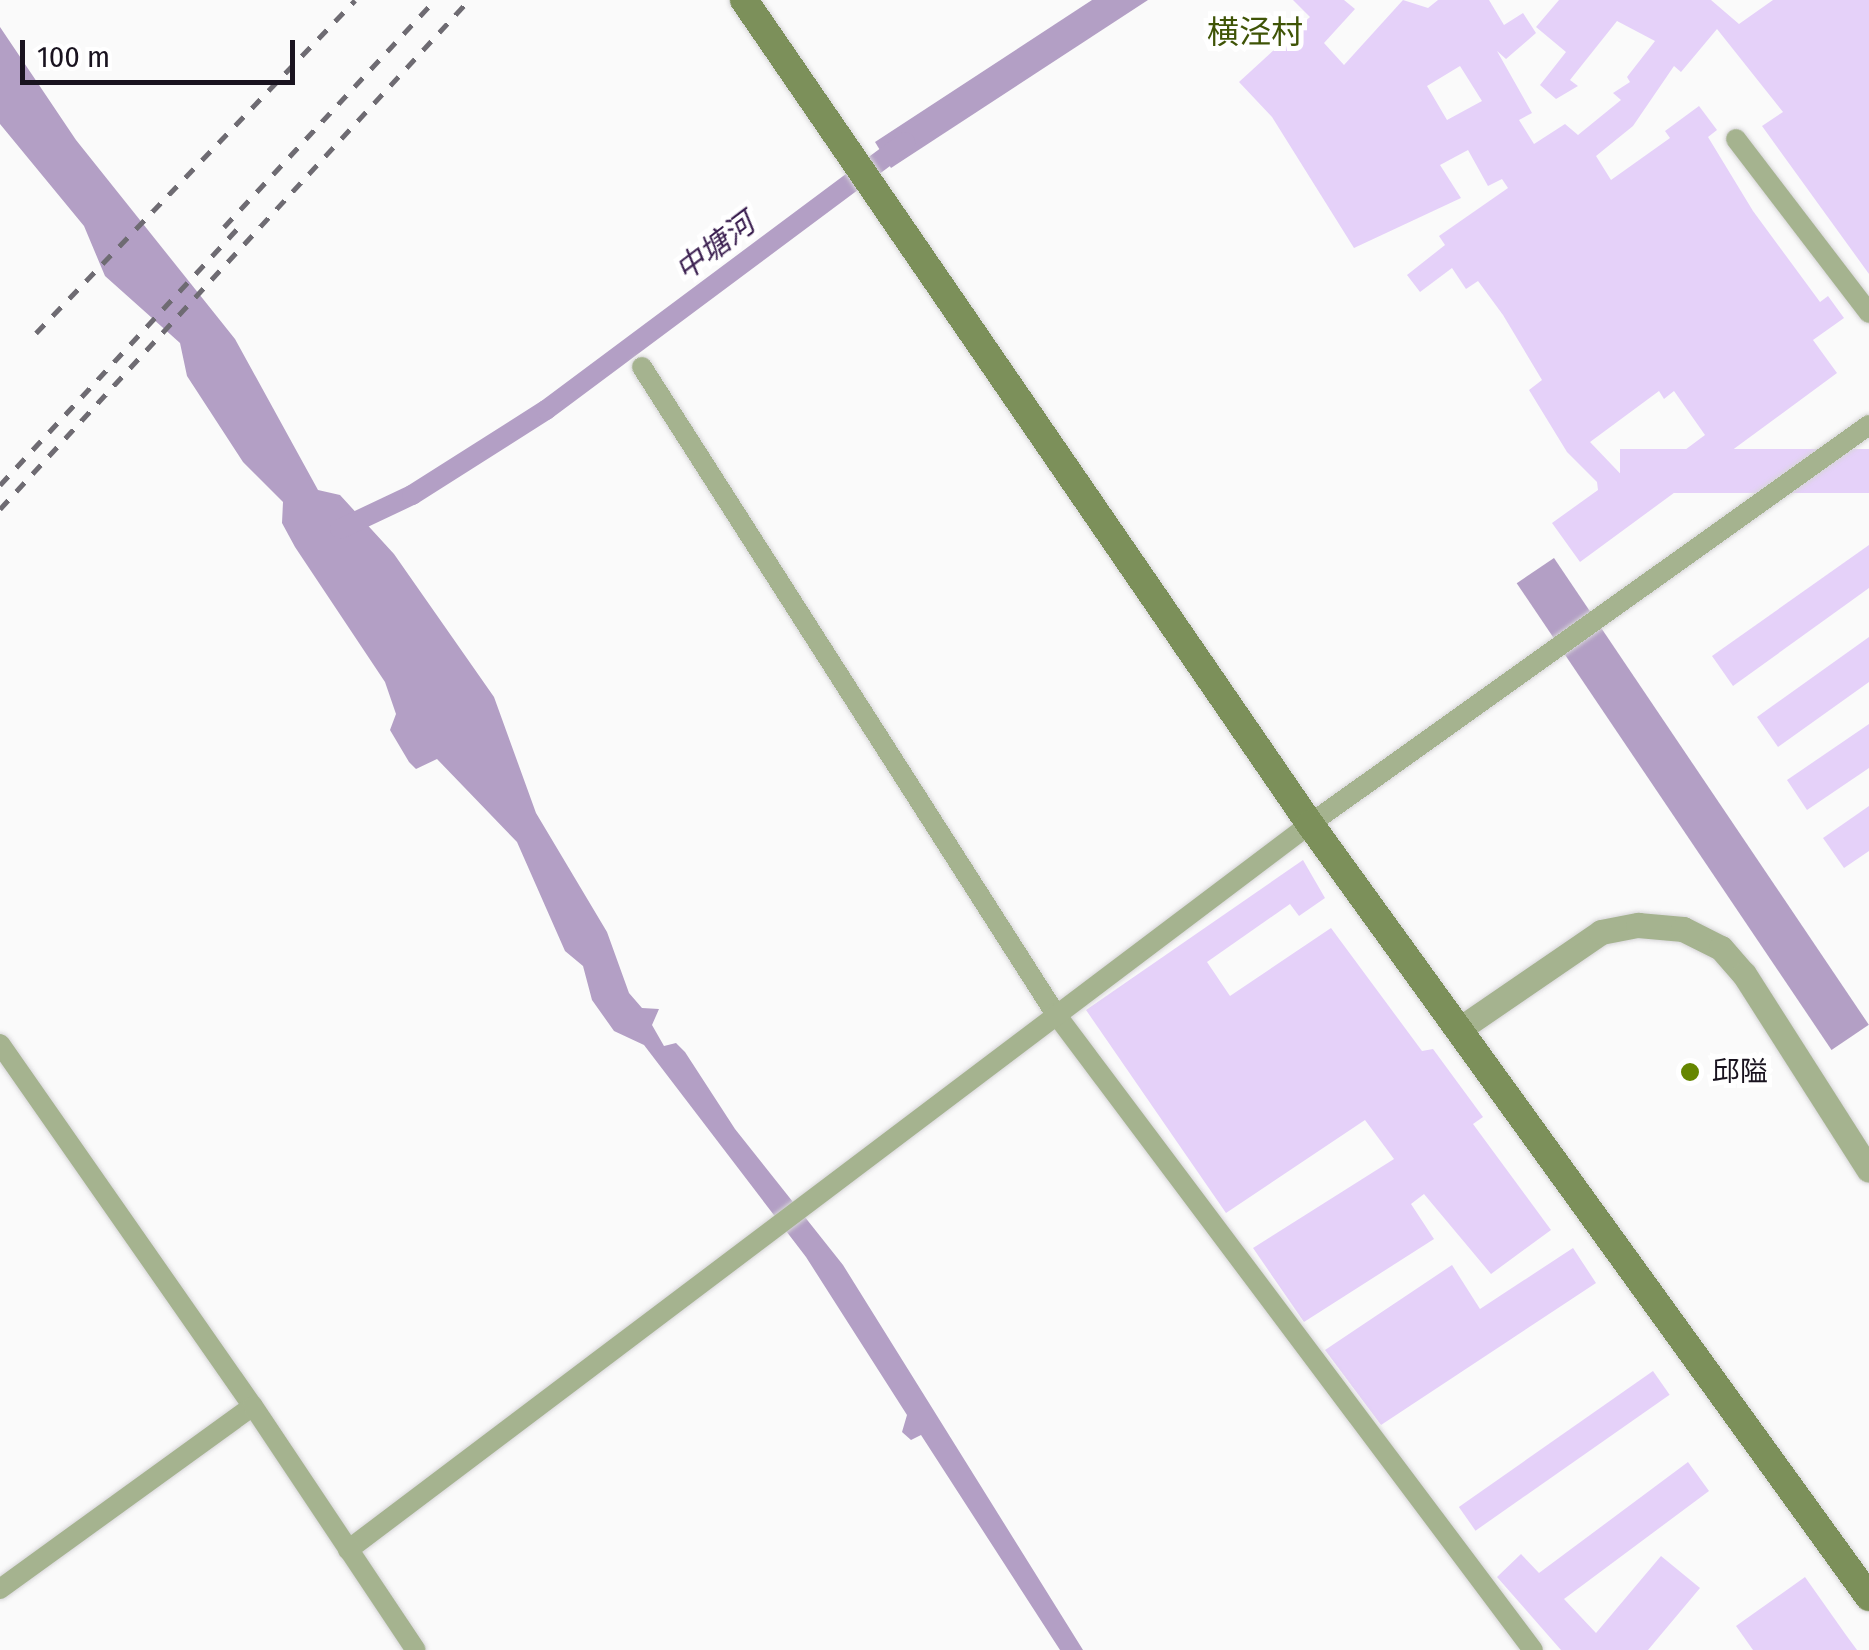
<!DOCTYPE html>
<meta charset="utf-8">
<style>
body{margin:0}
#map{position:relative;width:1869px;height:1650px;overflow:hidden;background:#fafafa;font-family:"Fira Sans Condensed","Noto Sans SC",sans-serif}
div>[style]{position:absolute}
.water>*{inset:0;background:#b39fc5;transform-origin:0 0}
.canal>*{height:20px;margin:-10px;padding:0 10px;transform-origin:10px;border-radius:10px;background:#b39fc5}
.building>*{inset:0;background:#e5d1f9;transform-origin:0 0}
.roads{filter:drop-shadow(0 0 2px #d6d5d7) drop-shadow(0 0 2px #d6d5d7)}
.minor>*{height:20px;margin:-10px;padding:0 10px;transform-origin:10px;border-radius:10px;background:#a5b38f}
.tertiary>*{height:25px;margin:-12.5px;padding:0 12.5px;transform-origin:12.5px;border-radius:12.5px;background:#a5b38f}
.secondary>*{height:28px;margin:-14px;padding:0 14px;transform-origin:14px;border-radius:14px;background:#7c905a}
.rail>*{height:5px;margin-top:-2.5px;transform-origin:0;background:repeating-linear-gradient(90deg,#6e6b72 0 12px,transparent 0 24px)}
.dots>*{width:28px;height:28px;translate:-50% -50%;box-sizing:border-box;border:5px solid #fff;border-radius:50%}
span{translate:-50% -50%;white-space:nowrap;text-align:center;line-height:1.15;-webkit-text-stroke:10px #fff;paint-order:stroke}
.poi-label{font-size:28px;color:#19131f}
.left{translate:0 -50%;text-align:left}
.water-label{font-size:30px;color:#3a1e4f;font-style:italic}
.quarter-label{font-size:32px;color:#3f5406}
.scale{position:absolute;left:20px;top:40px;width:275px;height:45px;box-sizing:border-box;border:5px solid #19131f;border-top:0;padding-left:12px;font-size:30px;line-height:35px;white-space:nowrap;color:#19131f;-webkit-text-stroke:8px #fff;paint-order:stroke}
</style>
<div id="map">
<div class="water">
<i style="clip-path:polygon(1092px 0,1148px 0,891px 168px,875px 142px)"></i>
<i style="clip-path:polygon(0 27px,76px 140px,235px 339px,318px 490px,340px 495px,394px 554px,494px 697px,536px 813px,607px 932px,629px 993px,642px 1008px,659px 1009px,652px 1025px,664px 1046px,676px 1043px,685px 1052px,735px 1129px,843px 1265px,1083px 1650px,1060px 1650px,921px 1435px,911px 1440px,902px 1432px,907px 1415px,806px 1257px,644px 1045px,614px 1031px,592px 1000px,583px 966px,565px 951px,517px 842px,437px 759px,416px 769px,409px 762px,390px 730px,396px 714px,385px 682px,295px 547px,282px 523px,283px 502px,243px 462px,187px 376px,180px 343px,105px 276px,84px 226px,0 124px)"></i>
<i style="left:1554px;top:558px;width:563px;height:45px;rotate:56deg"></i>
</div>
<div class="canal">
<i style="left:340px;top:529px;width:80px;rotate:-25.3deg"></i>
<i style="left:412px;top:495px;width:159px;rotate:-32.4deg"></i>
<i style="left:546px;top:410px;width:448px;rotate:-36.7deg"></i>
</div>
<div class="building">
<i style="clip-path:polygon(evenodd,1293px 0,1344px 0,1355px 9px,1324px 43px,1344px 65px,1403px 0,1428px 8px,1438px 0,1489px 0,1504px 25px,1523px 13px,1536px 33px,1506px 59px,1497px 51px,1532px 113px,1519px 120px,1534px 144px,1565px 124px,1578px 135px,1621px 100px,1613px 93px,1630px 82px,1627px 77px,1655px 41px,1617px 21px,1570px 80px,1578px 86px,1556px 99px,1540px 85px,1566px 52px,1536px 27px,1559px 0,1711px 0,1739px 24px,1773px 0,1869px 0,1869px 274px,1762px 126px,1783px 112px,1717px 29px,1681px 72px,1674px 66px,1633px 126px,1596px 156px,1611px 180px,1670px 138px,1665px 131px,1699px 106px,1717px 130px,1708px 137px,1753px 211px,1820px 302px,1828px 296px,1844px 318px,1813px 340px,1837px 373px,1580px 562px,1552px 523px,1598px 490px,1597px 482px,1567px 452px,1529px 390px,1542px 380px,1503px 315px,1478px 281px,1466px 289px,1452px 268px,1420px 292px,1407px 275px,1445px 245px,1439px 236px,1508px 188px,1502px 179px,1488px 186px,1468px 150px,1440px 165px,1461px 198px,1354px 248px,1272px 117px,1239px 82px,1310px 17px,1293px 0,1460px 66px,1482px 101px,1447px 120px,1427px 86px,1460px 66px,1293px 0,1659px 391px,1664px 399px,1674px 391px,1705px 435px,1634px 488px,1590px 442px,1659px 391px)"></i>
<i style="left:1869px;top:449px;width:44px;height:249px;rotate:90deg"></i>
<i style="clip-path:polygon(1869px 545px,1869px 588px,1733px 686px,1712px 656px)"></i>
<i style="clip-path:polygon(1869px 637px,1869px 682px,1778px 747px,1757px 717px)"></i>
<i style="clip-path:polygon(1869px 724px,1869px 768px,1807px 810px,1787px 780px)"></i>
<i style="clip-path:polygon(1869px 806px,1869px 851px,1844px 868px,1823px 838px)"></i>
<i style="clip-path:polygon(1303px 860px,1325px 898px,1299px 916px,1290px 904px,1207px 962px,1230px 996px,1331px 928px,1422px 1051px,1433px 1049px,1483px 1117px,1473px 1124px,1551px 1230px,1491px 1274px,1424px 1194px,1411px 1204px,1434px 1239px,1304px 1322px,1253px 1248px,1394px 1159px,1365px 1120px,1226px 1213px,1086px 1010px)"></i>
<i style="clip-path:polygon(1573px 1248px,1596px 1283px,1381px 1425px,1325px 1350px,1452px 1265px,1480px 1309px)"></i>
<i style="left:1653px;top:1371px;width:29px;height:237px;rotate:55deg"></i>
<i style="clip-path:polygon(1688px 1462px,1709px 1491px,1564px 1599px,1596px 1633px,1661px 1556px,1700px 1588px,1648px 1650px,1561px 1650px,1497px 1577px,1521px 1554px,1539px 1573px)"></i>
<i style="clip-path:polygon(1805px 1577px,1846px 1635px,1857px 1650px,1753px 1650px,1736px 1626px)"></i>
</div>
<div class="roads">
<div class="minor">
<i style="left:1736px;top:139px;width:219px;rotate:52.6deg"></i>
<i style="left:642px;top:367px;width:767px;rotate:57.41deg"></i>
<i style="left:1055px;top:1013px;width:796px;rotate:53.12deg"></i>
<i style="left:0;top:1044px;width:442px;rotate:55.1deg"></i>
<i style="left:348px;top:1550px;width:1205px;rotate:-37.04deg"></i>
<i style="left:1310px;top:824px;width:687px;rotate:-35.52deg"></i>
<i style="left:0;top:1589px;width:312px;rotate:-35.9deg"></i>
<i style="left:253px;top:1406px;width:293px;rotate:56.3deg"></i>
</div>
<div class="tertiary">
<i style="left:1458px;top:1030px;width:173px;rotate:-34.4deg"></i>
<i style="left:1601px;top:932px;width:38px;rotate:-11deg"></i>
<i style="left:1638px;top:925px;width:45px;rotate:5.1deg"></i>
<i style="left:1683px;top:929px;width:42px;rotate:26.6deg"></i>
<i style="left:1721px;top:948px;width:35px;rotate:49deg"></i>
<i style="left:1744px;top:974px;width:232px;rotate:57.5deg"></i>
</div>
<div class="secondary">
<i style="left:744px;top:0;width:1000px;rotate:55.52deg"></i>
<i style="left:1310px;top:824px;width:954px;rotate:54.13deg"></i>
</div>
</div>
<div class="rail">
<i style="left:224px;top:227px;width:310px;rotate:-47.1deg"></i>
<i style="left:36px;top:333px;width:461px;rotate:-46.2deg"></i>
<i style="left:0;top:485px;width:357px;rotate:-47.2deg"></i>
<i style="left:0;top:509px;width:692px;rotate:-47.34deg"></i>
</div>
<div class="dots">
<i style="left:1690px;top:1072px;background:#658600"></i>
</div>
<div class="poi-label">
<span class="left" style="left:1712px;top:1072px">邱隘</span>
</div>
<div class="water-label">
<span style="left:715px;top:247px;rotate:-37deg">中塘河</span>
</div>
<div class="quarter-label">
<span style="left:1255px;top:32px">横泾村</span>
</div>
<div class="scale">100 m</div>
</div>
